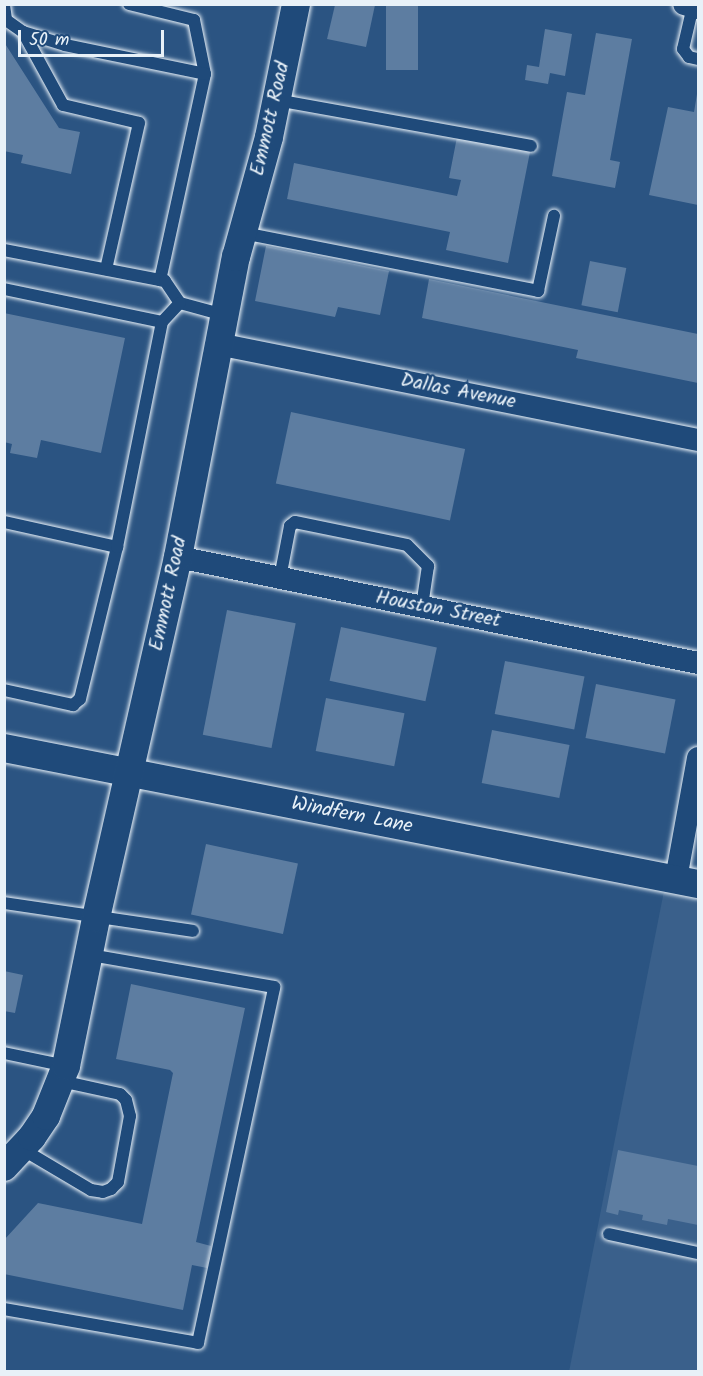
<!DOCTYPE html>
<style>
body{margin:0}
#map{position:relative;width:703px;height:1376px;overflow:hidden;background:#2b5482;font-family:Kalam,sans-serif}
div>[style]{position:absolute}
.built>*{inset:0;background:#3a608b}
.building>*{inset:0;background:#5d7da1;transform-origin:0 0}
.roads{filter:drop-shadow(0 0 2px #e8f1f8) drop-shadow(0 0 2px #e8f1f8)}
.service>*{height:12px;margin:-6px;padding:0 6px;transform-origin:6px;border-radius:6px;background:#1f4a7a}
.minor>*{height:22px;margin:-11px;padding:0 11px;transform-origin:11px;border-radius:11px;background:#1f4a7a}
.tertiary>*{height:28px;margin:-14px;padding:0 14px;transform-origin:14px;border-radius:14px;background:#1f4a7a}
span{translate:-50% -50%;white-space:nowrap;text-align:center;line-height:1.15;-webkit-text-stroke:4.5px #1f4a7a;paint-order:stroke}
.street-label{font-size:20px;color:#e8f1f8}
.frame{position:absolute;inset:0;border:6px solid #e8f1f8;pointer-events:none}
.scale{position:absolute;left:18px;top:30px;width:146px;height:27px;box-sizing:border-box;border:3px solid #e8f1f8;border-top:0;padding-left:8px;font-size:18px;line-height:21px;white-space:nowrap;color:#e8f1f8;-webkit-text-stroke:4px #1f4a7a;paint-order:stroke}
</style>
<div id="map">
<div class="built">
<i style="clip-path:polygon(664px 891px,698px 898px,698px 1371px,569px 1372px)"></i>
</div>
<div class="building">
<i style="left:386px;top:4px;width:32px;height:66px"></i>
<i style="clip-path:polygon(335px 5px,375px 5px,366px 47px,327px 39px)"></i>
<i style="clip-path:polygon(545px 29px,572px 34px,565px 76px,550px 73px,548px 84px,525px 80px,527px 65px,539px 67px)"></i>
<i style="clip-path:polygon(596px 33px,632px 39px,610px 160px,620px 162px,615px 188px,552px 176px,567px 92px,585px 95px)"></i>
<i style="clip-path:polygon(4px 42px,59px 128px,80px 132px,71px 174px,21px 163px,23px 155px,4px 151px)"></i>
<i style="clip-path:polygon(697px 94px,698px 205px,649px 195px,668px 107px,694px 112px)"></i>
<i style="clip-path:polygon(457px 137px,530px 152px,508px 263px,446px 250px,450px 232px,287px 199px,294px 163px,457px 196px,461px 180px,449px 178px)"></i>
<i style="clip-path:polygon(266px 246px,389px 271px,380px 315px,338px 307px,335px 317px,255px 301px)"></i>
<i style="left:590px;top:261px;width:37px;height:45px;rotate:11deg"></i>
<i style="clip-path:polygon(429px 279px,698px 334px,698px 383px,576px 358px,578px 350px,422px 318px)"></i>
<i style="clip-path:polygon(4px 313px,125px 338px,101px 453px,41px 440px,37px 458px,10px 453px,12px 444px,4px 442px)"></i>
<i style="left:291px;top:412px;width:178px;height:73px;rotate:12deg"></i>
<i style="left:227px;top:610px;width:70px;height:127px;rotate:11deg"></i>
<i style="left:341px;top:627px;width:98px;height:55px;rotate:12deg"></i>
<i style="left:505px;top:661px;width:81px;height:54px;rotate:11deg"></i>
<i style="left:596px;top:684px;width:81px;height:55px;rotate:11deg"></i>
<i style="left:326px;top:698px;width:80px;height:54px;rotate:11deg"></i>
<i style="left:492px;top:730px;width:79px;height:54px;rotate:11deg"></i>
<i style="left:206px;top:844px;width:94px;height:72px;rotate:12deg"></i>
<i style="clip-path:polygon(4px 971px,23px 975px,15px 1013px,4px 1011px)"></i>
<i style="clip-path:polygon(131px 984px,245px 1008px,196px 1242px,211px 1246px,207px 1268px,192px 1265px,183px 1310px,4px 1274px,4px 1240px,38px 1203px,142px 1224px,173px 1073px,170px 1070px,116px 1059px)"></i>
<i style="clip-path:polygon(618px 1150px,698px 1166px,698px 1225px,668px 1219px,667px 1225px,642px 1220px,643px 1215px,619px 1210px,618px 1215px,606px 1212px)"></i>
</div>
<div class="roads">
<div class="service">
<i style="left:129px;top:4px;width:67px;rotate:13.8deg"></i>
<i style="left:194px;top:20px;width:55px;rotate:78.5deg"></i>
<i style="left:205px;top:74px;width:211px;rotate:102.3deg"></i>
<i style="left:4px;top:5px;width:15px;rotate:82deg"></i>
<i style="left:6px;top:20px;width:21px;rotate:35deg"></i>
<i style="left:23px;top:32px;width:44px;rotate:17.2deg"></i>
<i style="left:65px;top:45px;width:143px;rotate:11.7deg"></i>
<i style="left:693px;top:6px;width:44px;rotate:103.1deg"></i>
<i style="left:683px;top:49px;width:10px;rotate:53deg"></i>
<i style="left:689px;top:57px;width:9px;rotate:13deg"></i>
<i style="left:23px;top:32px;width:83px;rotate:61.3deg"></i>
<i style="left:63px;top:105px;width:78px;rotate:13.3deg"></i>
<i style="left:139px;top:123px;width:150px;rotate:102.7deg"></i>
<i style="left:276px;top:100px;width:259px;rotate:10.2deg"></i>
<i style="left:243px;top:233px;width:301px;rotate:11.1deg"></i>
<i style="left:538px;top:291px;width:77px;rotate:-78deg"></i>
<i style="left:4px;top:250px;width:164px;rotate:10.9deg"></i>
<i style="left:165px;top:281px;width:27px;rotate:56deg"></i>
<i style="left:180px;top:303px;width:46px;rotate:15.3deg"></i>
<i style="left:4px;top:289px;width:161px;rotate:11.8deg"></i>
<i style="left:4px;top:522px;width:116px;rotate:12.5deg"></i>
<i style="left:280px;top:578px;width:53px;rotate:-79.1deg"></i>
<i style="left:290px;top:526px;width:6px;rotate:-39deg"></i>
<i style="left:295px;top:522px;width:114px;rotate:11.6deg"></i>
<i style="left:407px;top:545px;width:30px;rotate:45deg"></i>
<i style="left:428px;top:566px;width:40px;rotate:98.5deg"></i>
<i style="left:4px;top:690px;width:71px;rotate:12.3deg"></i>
<i style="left:73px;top:705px;width:9px;rotate:-41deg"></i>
<i style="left:80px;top:699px;width:156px;rotate:-76.3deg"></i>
<i style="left:117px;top:547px;width:229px;rotate:-78.7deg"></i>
<i style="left:162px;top:322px;width:26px;rotate:-47deg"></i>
<i style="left:4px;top:903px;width:191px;rotate:8.4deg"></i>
<i style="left:4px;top:1053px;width:63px;rotate:11.8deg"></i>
<i style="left:22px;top:1149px;width:80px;rotate:30.7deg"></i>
<i style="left:91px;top:1190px;width:12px;rotate:9deg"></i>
<i style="left:103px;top:1192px;width:9px;rotate:-21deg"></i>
<i style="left:111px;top:1189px;width:10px;rotate:-45deg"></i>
<i style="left:118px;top:1182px;width:67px;rotate:-79.7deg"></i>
<i style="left:130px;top:1116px;width:16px;rotate:-104deg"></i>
<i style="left:126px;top:1100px;width:8px;rotate:-135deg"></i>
<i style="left:120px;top:1094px;width:60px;rotate:-167.6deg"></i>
<i style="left:609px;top:1234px;width:91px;rotate:12.1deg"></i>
<i style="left:4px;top:1309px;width:197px;rotate:9.9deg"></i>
<i style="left:198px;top:1343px;width:364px;rotate:-77.9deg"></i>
<i style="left:274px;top:987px;width:187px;rotate:-170.1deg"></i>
</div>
<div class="minor">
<i style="left:684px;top:4px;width:15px;rotate:16deg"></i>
<i style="left:218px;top:344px;width:490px;rotate:11.3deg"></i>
<i style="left:178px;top:557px;width:531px;rotate:11.52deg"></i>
<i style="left:676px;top:879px;width:123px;rotate:-79.7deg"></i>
</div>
<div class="tertiary">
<i style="left:4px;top:748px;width:707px;rotate:11.09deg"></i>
<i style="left:4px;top:1167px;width:41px;rotate:-47deg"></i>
<i style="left:32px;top:1137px;width:25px;rotate:-56deg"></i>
<i style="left:46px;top:1116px;width:54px;rotate:-68.2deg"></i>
<i style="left:66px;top:1066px;width:151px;rotate:-78.5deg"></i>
<i style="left:96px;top:918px;width:370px;rotate:-77.2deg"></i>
<i style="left:178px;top:557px;width:306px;rotate:-79.1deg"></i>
<i style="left:236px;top:257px;width:124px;rotate:-74.6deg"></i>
<i style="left:269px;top:137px;width:136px;rotate:-78.5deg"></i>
</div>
</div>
<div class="street-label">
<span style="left:271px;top:119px;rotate:-77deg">Emmott Road</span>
<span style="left:458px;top:392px;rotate:11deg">Dallas Avenue</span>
<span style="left:169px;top:594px;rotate:-78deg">Emmott Road</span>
<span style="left:438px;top:610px;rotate:11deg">Houston Street</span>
<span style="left:352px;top:816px;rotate:11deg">Windfern Lane</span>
</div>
<div class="frame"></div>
<div class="scale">50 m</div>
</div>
